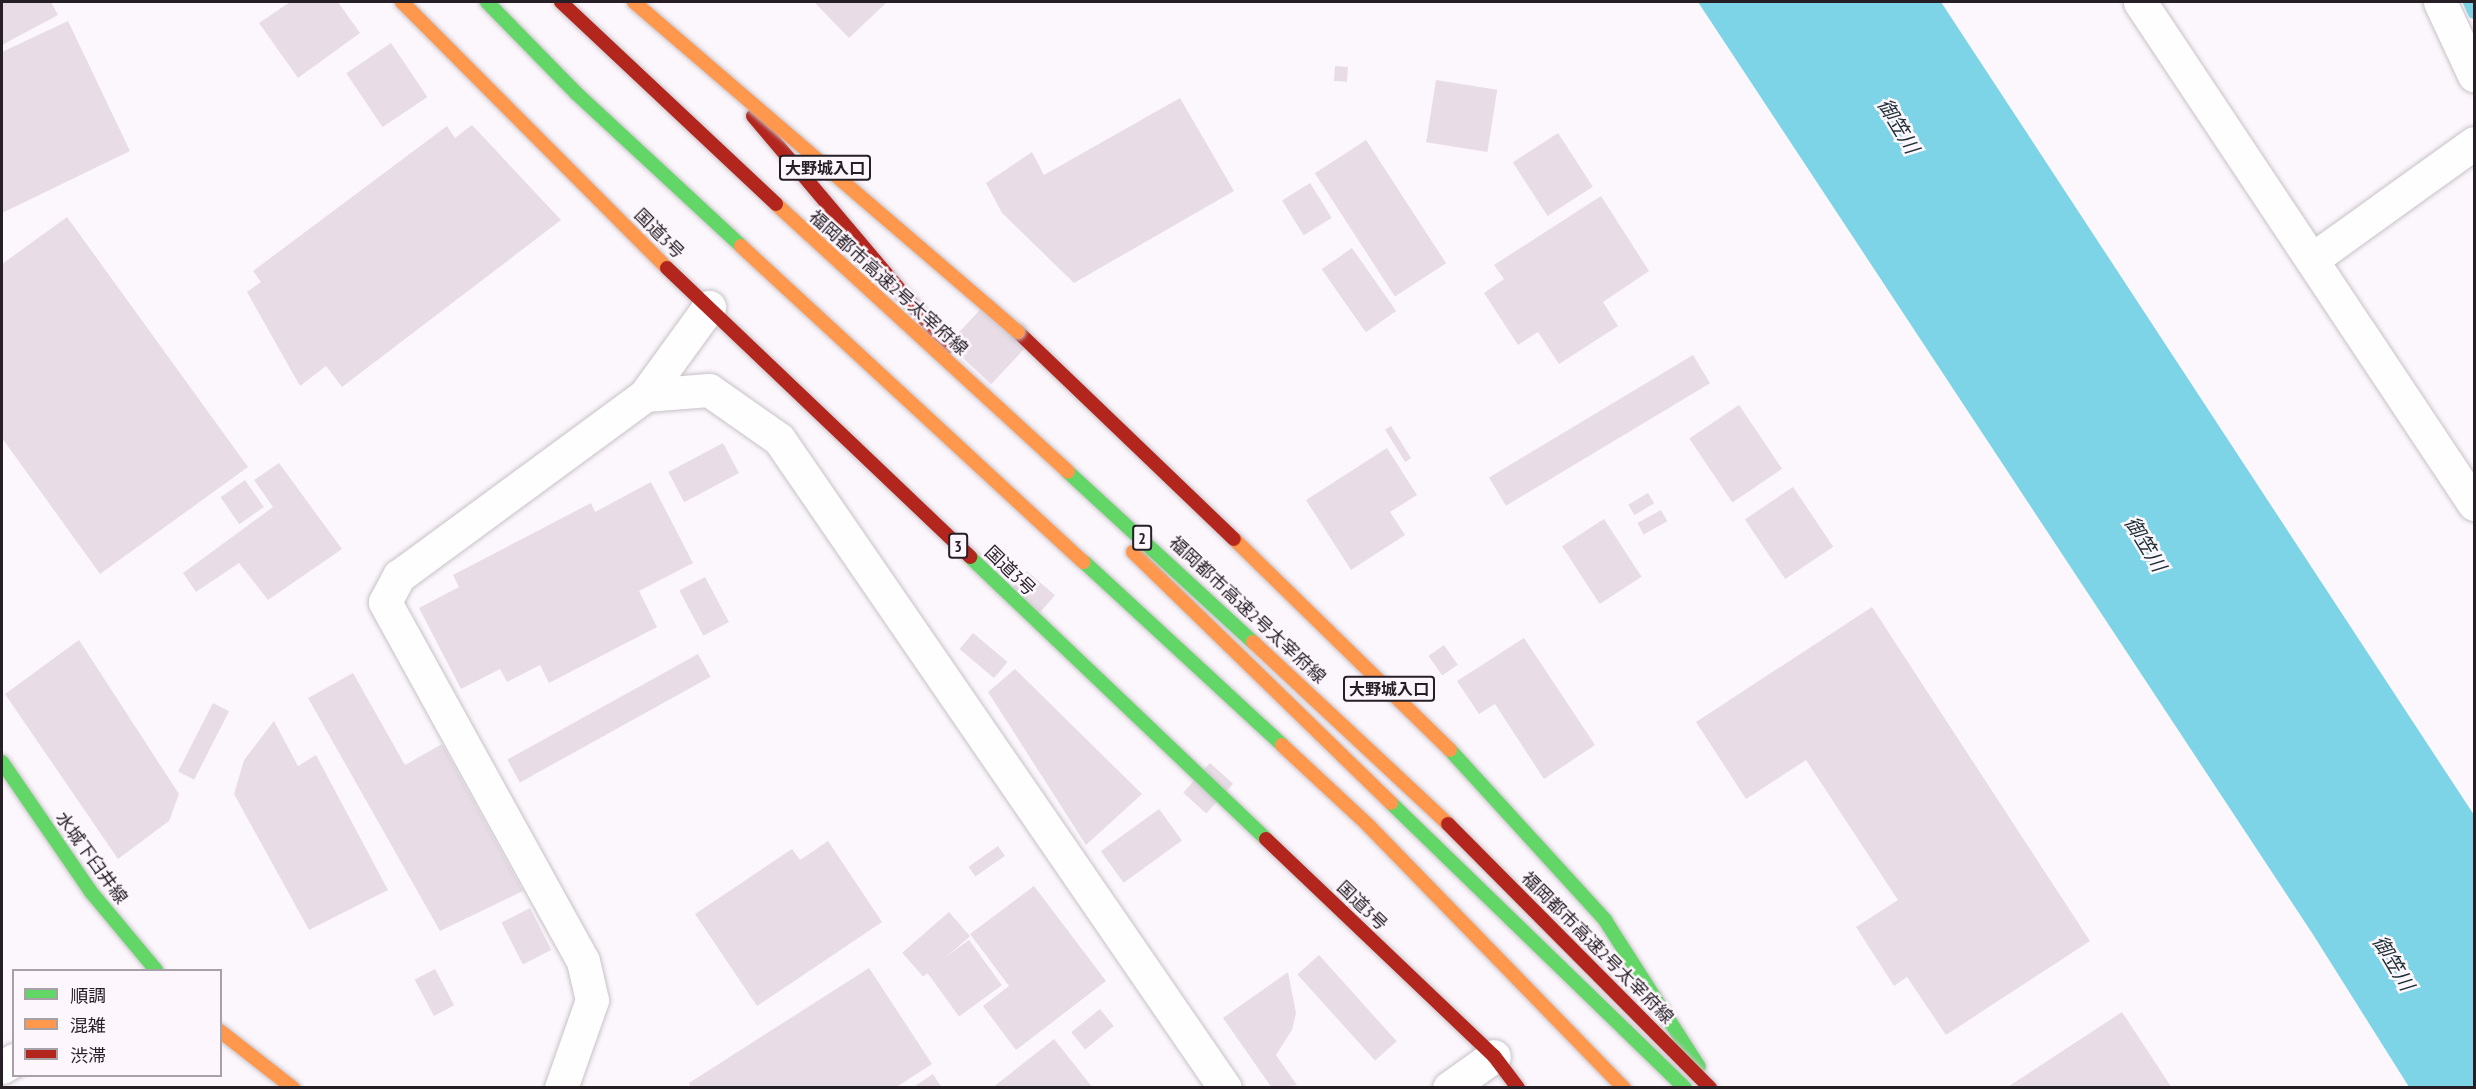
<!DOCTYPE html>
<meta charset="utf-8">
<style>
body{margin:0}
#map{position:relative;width:2476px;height:1089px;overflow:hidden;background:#fcf7fc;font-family:"PT Sans Narrow","Noto Sans JP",sans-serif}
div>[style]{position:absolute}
.water>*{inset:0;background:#7dd4e7}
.stream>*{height:12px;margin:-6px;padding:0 6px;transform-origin:6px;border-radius:6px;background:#7dd4e7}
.building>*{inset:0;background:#e8dde6;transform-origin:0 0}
.roads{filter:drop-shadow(0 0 2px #c7c2c7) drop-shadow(0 0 2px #c7c2c7)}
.street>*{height:33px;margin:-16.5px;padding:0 16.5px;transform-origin:16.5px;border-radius:16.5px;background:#fffeff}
.fast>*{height:14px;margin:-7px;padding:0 7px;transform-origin:7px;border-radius:7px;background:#63d668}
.slow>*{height:14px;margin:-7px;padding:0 7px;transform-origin:7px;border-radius:7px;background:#ff974d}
.jam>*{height:14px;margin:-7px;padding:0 7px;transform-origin:7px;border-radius:7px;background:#b3261e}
.bridges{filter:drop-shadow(0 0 2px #c7c2c7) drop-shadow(0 0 2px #c7c2c7)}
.fast-bridge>*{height:14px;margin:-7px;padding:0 7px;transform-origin:7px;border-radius:7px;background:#63d668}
.slow-bridge>*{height:14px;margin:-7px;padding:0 7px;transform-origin:7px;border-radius:7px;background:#ff974d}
.jam-bridge>*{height:14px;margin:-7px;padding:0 7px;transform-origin:7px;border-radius:7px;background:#b3261e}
span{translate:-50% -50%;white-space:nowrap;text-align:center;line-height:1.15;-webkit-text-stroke:5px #fdf6fd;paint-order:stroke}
.shield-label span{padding:2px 4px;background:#fdf6fd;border:2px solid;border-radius:4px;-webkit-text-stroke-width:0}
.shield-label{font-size:16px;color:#261f26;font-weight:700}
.street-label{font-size:18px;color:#261f26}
.water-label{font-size:20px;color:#192f33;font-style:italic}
.frame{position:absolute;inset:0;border:3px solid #261f26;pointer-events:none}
.legend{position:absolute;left:12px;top:969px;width:210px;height:108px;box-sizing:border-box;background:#fdf6fd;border:2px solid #a7a0a7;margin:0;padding:8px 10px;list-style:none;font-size:18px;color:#261f26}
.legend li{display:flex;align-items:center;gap:12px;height:30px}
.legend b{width:30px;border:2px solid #a7a0a7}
</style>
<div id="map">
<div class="water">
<i style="clip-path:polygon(1698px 2px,1941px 2px,2474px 815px,2474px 1087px,2409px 1087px,2314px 936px)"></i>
</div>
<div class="stream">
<i style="left:2469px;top:2px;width:12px;rotate:66deg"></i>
</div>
<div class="building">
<i style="clip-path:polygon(2px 2px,51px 2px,58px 15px,2px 45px)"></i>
<i style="clip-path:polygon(290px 2px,338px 2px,360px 33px,298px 78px,259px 23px)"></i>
<i style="clip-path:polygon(814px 2px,887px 2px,849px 38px)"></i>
<i style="clip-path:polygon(68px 21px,130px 151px,2px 213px,2px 52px)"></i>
<i style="left:391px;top:43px;width:65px;height:54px;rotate:56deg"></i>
<i style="left:1335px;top:66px;width:13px;height:15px;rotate:4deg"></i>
<i style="left:1436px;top:80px;width:62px;height:63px;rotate:9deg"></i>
<i style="clip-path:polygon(1180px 98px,1234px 191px,1074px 283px,1002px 213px,986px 183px,1032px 152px,1044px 175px)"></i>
<i style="clip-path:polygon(472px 125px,561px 220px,342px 387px,326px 366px,300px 386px,247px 292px,261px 282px,253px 271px,447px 126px,455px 138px)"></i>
<i style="left:1558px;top:133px;width:64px;height:54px;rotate:57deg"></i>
<i style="left:1366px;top:140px;width:147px;height:61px;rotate:57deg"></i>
<i style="left:1310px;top:183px;width:41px;height:33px;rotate:58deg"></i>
<i style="clip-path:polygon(1601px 196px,1649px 271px,1603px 302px,1618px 326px,1559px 364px,1538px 332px,1518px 345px,1484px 293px,1504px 279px,1494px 265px)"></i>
<i style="clip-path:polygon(67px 217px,248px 467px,100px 574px,2px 438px,2px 264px)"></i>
<i style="left:1352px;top:248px;width:77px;height:37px;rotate:55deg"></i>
<i style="left:991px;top:298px;width:59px;height:63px;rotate:43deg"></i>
<i style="left:1693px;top:355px;width:33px;height:238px;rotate:59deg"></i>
<i style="left:1739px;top:405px;width:77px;height:60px;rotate:56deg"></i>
<i style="left:1391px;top:426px;width:38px;height:7px;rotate:58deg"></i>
<i style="left:723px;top:443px;width:34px;height:62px;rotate:62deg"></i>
<i style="clip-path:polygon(1387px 448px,1417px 495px,1390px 512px,1405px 535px,1351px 570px,1306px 500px)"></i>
<i style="clip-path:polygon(279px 463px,342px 549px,268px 600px,239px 563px,196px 592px,183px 573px,273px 507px,254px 480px)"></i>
<i style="left:245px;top:480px;width:33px;height:30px;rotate:55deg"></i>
<i style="clip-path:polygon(651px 482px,693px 563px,639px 591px,657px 627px,549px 683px,540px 665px,507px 682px,500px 669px,461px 689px,419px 608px,459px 587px,453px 575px,591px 503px,595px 512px)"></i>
<i style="left:1793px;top:487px;width:72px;height:58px;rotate:56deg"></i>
<i style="left:1648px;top:493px;width:12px;height:23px;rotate:59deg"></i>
<i style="left:1661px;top:510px;width:13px;height:27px;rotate:61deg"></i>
<i style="left:1604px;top:519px;width:69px;height:50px;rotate:57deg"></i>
<i style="left:1027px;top:571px;width:37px;height:23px;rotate:41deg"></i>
<i style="left:705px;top:577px;width:51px;height:29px;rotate:62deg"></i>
<i style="clip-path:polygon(1872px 607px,2090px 941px,1946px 1035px,1907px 977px,1894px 986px,1856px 927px,1898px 900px,1806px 760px,1746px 799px,1696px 722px)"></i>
<i style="left:973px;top:633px;width:45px;height:21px;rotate:40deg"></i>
<i style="clip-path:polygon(1524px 638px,1595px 745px,1544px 779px,1495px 704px,1479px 714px,1457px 681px)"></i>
<i style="clip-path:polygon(79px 640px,179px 794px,169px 821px,118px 859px,5px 694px)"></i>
<i style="left:1444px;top:645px;width:24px;height:19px;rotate:55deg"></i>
<i style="left:698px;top:654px;width:26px;height:218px;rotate:61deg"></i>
<i style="clip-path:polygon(1015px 669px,1142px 794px,1086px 845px,988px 692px)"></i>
<i style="clip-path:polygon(353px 673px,405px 765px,442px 744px,523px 891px,440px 931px,308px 698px)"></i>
<i style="left:213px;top:703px;width:18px;height:77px;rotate:27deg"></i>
<i style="clip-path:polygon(274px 721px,298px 766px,316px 755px,388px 890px,309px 930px,234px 794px,244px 760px)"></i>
<i style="left:1210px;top:763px;width:31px;height:40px;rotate:42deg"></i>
<i style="left:1159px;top:809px;width:39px;height:72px;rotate:54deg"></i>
<i style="clip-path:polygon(828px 841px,882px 922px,757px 1006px,695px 914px,792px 849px,800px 860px)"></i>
<i style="left:998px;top:846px;width:12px;height:36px;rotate:55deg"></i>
<i style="clip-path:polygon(1034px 886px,1106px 981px,1016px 1050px,983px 1006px,1009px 986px,970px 934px)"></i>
<i style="left:530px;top:908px;width:47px;height:32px;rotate:63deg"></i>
<i style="left:949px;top:912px;width:32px;height:62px;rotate:49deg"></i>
<i style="left:969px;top:940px;width:56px;height:53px;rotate:54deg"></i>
<i style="left:1319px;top:955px;width:116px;height:29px;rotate:48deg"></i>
<i style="clip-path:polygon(869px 968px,932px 1064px,895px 1088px,691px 1088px,689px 1083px)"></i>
<i style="left:435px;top:969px;width:41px;height:23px;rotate:62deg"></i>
<i style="clip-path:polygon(1288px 972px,1296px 1013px,1292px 1030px,1276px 1055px,1297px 1085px,1272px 1088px,1223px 1018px)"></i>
<i style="left:1100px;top:1009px;width:22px;height:37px;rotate:51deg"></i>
<i style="clip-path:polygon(2122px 1012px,2172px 1088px,2006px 1088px)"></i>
<i style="clip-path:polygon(1054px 1039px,1093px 1088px,992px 1088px)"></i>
<i style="clip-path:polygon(933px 1074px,942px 1088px,912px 1088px)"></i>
</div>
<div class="roads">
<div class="street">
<i style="left:2140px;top:2px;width:603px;rotate:56.36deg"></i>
<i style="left:2440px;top:2px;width:81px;rotate:65deg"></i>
<i style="left:2314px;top:258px;width:197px;rotate:-35.7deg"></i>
<i style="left:645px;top:395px;width:64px;rotate:-4.5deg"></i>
<i style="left:709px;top:390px;width:85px;rotate:35deg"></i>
<i style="left:779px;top:439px;width:787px;rotate:55.5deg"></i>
<i style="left:2px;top:1067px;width:14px;rotate:-30deg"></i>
<i style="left:561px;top:1088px;width:93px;rotate:-70.6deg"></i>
<i style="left:592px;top:1000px;width:40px;rotate:-103deg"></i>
<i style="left:583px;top:961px;width:410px;rotate:-118.9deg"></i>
<i style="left:385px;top:602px;width:30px;rotate:-62deg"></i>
<i style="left:399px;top:576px;width:305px;rotate:-36.3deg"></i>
<i style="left:645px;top:395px;width:109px;rotate:-54deg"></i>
<i style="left:1449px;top:1088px;width:55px;rotate:-35.4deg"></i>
</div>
<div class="fast">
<i style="left:487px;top:2px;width:127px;rotate:45.6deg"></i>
<i style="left:576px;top:93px;width:225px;rotate:42.8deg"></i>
<i style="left:970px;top:557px;width:409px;rotate:43.6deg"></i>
<i style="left:1084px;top:562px;width:270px;rotate:42.7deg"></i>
<i style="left:1450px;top:750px;width:230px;rotate:47.6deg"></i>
<i style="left:1605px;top:920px;width:174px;rotate:57.4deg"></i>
<i style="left:2px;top:762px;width:158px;rotate:55.6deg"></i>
<i style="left:91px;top:892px;width:102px;rotate:50.2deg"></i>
<i style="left:1391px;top:803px;width:409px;rotate:44.1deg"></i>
</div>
<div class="slow">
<i style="left:402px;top:2px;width:375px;rotate:45.1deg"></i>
<i style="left:741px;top:246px;width:466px;rotate:42.7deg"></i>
<i style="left:1234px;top:539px;width:302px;rotate:44.3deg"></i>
<i style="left:1133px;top:552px;width:360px;rotate:44.2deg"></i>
<i style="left:1282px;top:745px;width:117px;rotate:42.9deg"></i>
<i style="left:1368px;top:825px;width:367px;rotate:45.8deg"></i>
<i style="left:220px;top:1031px;width:93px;rotate:38deg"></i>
</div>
<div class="jam">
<i style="left:753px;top:116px;width:302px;rotate:49.8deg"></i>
<i style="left:667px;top:268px;width:419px;rotate:43.6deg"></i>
<i style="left:1018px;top:332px;width:299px;rotate:43.8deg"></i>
<i style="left:1266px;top:839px;width:315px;rotate:43.6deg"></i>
<i style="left:1494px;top:1056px;width:40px;rotate:53deg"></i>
</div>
</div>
<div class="bridges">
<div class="fast-bridge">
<i style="left:1068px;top:472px;width:251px;rotate:42.6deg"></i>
</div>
<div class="slow-bridge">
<i style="left:634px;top:2px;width:506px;rotate:40.67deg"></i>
<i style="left:776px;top:204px;width:396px;rotate:42.5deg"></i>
<i style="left:1253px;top:642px;width:267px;rotate:43deg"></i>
</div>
<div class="jam-bridge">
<i style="left:561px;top:2px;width:295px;rotate:43.2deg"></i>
<i style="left:1448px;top:824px;width:372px;rotate:45.2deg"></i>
</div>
</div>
<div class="shield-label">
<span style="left:825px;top:168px">大野城入口</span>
<span style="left:1142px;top:538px">2</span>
<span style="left:958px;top:546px">3</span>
<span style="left:1389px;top:689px">大野城入口</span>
</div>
<div class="street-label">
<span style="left:659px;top:234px;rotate:45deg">国道3号</span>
<span style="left:888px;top:283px;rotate:42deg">福岡都市高速2号太宰府線</span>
<span style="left:1010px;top:571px;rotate:44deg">国道3号</span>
<span style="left:1247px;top:610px;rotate:43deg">福岡都市高速2号太宰府線</span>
<span style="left:91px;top:858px;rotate:54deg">水城下臼井線</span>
<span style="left:1362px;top:906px;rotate:44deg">国道3号</span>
<span style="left:1597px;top:948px;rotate:45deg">福岡都市高速2号太宰府線</span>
</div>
<div class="water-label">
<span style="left:1898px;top:126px;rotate:59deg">御笠川</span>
<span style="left:2145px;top:544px;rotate:59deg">御笠川</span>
<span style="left:2393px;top:963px;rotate:59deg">御笠川</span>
</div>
<div class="frame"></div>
<ul class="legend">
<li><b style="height:8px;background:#63d668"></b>順調</li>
<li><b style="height:8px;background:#ff974d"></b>混雑</li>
<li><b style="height:8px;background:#b3261e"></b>渋滞</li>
</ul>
</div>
